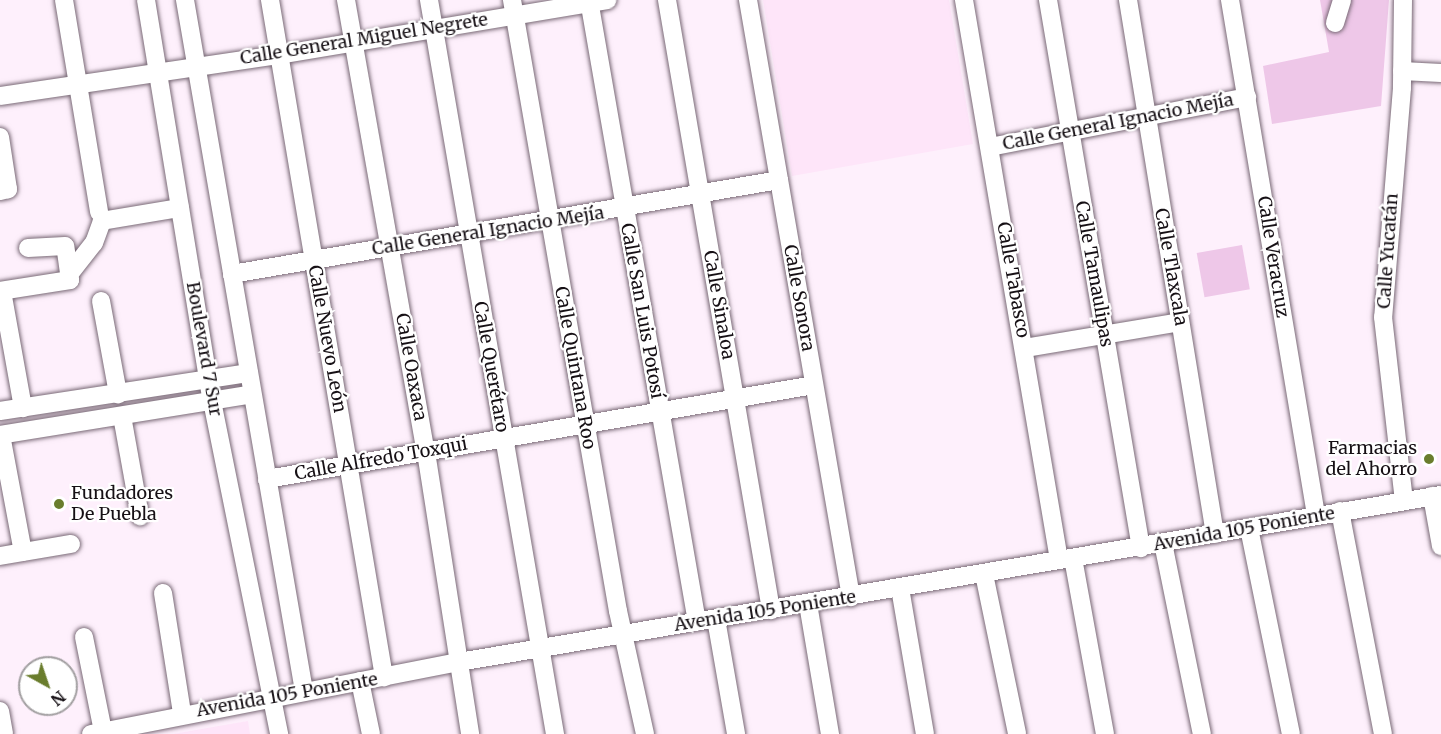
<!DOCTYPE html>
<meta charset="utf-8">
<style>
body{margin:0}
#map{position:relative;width:1441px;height:734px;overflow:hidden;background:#fef0fc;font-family:Merriweather,serif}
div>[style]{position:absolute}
.built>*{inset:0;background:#fee5f9}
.green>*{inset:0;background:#eec7e8;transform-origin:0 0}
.roads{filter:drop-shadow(0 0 2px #796976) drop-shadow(0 0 2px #796976)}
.minor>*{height:18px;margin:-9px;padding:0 9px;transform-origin:9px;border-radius:9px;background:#fff}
.dots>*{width:16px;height:16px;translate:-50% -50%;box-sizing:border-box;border:3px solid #fff;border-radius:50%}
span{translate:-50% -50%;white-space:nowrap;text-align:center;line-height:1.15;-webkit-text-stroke:4.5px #fff;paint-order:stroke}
.street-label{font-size:18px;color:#161015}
.poi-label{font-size:18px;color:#161015}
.right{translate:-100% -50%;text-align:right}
.left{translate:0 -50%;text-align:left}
.north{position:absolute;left:18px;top:656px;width:60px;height:60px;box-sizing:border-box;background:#fff;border:2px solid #a29fa1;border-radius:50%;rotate:140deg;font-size:16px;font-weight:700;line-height:24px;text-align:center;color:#161015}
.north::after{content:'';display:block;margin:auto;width:21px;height:27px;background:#6a7d2d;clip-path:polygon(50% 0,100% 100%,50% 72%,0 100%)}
</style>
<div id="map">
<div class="built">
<i style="clip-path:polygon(763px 0,949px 0,973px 144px,792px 176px)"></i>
<i style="clip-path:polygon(248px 721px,250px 734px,173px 734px)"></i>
</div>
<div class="green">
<i style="clip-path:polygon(1320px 0,1389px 0,1381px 106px,1272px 124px,1263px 66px,1329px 52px)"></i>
<i style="left:1242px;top:245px;width:45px;height:46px;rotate:80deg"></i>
</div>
<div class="roads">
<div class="minor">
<i style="left:64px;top:0;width:215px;rotate:80.6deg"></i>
<i style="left:146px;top:0;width:406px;rotate:80.7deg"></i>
<i style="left:212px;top:401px;width:340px;rotate:78.6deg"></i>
<i style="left:185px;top:0;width:701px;rotate:80.23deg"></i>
<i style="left:270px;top:0;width:687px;rotate:80.44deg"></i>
<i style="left:346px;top:0;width:459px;rotate:80deg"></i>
<i style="left:426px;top:452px;width:285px;rotate:81.1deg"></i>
<i style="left:429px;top:0;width:745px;rotate:80.26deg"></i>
<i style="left:512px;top:0;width:620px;rotate:80.16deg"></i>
<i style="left:618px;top:611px;width:126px;rotate:77.6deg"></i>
<i style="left:589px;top:0;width:631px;rotate:80.15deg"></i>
<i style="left:667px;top:0;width:619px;rotate:80.32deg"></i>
<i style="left:748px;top:0;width:606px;rotate:80.21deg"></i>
<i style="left:964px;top:0;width:568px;rotate:80.37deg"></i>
<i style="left:1048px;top:0;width:556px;rotate:80.37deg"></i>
<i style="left:1128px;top:0;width:541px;rotate:80.75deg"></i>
<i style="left:1230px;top:0;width:522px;rotate:80.52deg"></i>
<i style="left:1403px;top:0;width:88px;rotate:90.7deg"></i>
<i style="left:1402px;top:88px;width:230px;rotate:94.7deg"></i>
<i style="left:1383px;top:317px;width:185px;rotate:83.5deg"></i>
<i style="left:1335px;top:23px;width:24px;rotate:-73deg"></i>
<i style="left:1402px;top:71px;width:39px;rotate:3deg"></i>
<i style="left:0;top:96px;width:282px;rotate:-8.4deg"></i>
<i style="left:279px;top:55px;width:333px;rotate:-9.5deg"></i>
<i style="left:0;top:137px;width:53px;rotate:81.3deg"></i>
<i style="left:8px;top:189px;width:8px;rotate:166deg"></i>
<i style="left:990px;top:147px;width:262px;rotate:-11deg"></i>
<i style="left:71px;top:272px;width:37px;rotate:-52deg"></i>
<i style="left:94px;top:243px;width:23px;rotate:-70deg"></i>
<i style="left:102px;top:221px;width:79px;rotate:-9.5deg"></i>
<i style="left:232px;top:274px;width:555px;rotate:-9.75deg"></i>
<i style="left:0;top:291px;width:71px;rotate:-8.9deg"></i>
<i style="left:70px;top:280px;width:34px;rotate:-98deg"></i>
<i style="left:65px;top:246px;width:37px;rotate:177deg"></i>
<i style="left:2px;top:291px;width:119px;rotate:79.8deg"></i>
<i style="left:101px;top:301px;width:95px;rotate:79.6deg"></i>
<i style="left:1025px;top:348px;width:157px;rotate:-9.5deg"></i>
<i style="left:0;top:411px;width:252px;rotate:-8.7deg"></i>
<i style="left:122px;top:416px;width:102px;rotate:79.8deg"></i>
<i style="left:0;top:435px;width:255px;rotate:-9.2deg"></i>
<i style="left:1px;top:435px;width:119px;rotate:79.4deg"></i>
<i style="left:267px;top:479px;width:555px;rotate:-9.75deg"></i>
<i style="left:1432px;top:496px;width:51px;rotate:79.8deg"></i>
<i style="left:1340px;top:511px;width:227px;rotate:79.1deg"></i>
<i style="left:1249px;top:528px;width:210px;rotate:78.5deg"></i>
<i style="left:1163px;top:543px;width:195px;rotate:78.5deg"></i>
<i style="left:0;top:556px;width:72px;rotate:-9.6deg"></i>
<i style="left:1073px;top:558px;width:179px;rotate:79.7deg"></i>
<i style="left:984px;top:574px;width:163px;rotate:78.3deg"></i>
<i style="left:900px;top:588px;width:148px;rotate:80.3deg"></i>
<i style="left:163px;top:593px;width:121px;rotate:81deg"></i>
<i style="left:808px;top:604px;width:132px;rotate:80.4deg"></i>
<i style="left:716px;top:619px;width:117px;rotate:80.1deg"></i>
<i style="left:84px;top:637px;width:96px;rotate:78.6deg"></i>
<i style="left:360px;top:681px;width:54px;rotate:78.3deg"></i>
<i style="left:0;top:711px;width:23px;rotate:80deg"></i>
<i style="left:91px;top:734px;width:375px;rotate:-11.1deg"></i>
<i style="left:459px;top:662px;width:996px;rotate:-9.65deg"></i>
</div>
</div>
<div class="dots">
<i style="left:1429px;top:459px;background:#6a7d2d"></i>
<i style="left:59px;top:504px;background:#6a7d2d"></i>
</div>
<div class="street-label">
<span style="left:364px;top:39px;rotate:-9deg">Calle General Miguel Negrete</span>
<span style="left:1118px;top:122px;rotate:-11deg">Calle General Ignacio Mejía</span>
<span style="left:488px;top:231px;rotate:-9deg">Calle General Ignacio Mejía</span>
<span style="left:1388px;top:251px;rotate:-86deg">Calle Yucatán</span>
<span style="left:1273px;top:257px;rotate:81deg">Calle Veracruz</span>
<span style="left:1171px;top:267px;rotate:80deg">Calle Tlaxcala</span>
<span style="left:1094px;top:274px;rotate:80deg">Calle Tamaulipas</span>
<span style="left:1013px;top:280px;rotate:80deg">Calle Tabasco</span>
<span style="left:799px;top:298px;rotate:80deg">Calle Sonora</span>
<span style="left:719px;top:305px;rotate:80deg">Calle Sinaloa</span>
<span style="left:642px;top:311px;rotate:80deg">Calle San Luis Potosí</span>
<span style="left:327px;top:339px;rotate:80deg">Calle Nuevo León</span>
<span style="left:204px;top:349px;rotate:80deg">Boulevard 7 Sur</span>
<span style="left:411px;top:367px;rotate:80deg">Calle Oaxaca</span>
<span style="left:491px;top:367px;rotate:80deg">Calle Querétaro</span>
<span style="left:575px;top:368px;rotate:80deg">Calle Quintana Roo</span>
<span style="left:381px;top:459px;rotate:-10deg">Calle Alfredo Toxqui</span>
<span style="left:1244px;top:529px;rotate:-10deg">Avenida 105 Poniente</span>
<span style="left:765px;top:611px;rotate:-9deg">Avenida 105 Poniente</span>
<span style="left:287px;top:695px;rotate:-10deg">Avenida 105 Poniente</span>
</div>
<div class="poi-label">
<span class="right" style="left:1417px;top:459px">Farmacias<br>del Ahorro</span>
<span class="left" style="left:71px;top:504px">Fundadores<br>De Puebla</span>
</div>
<div class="north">N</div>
</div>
